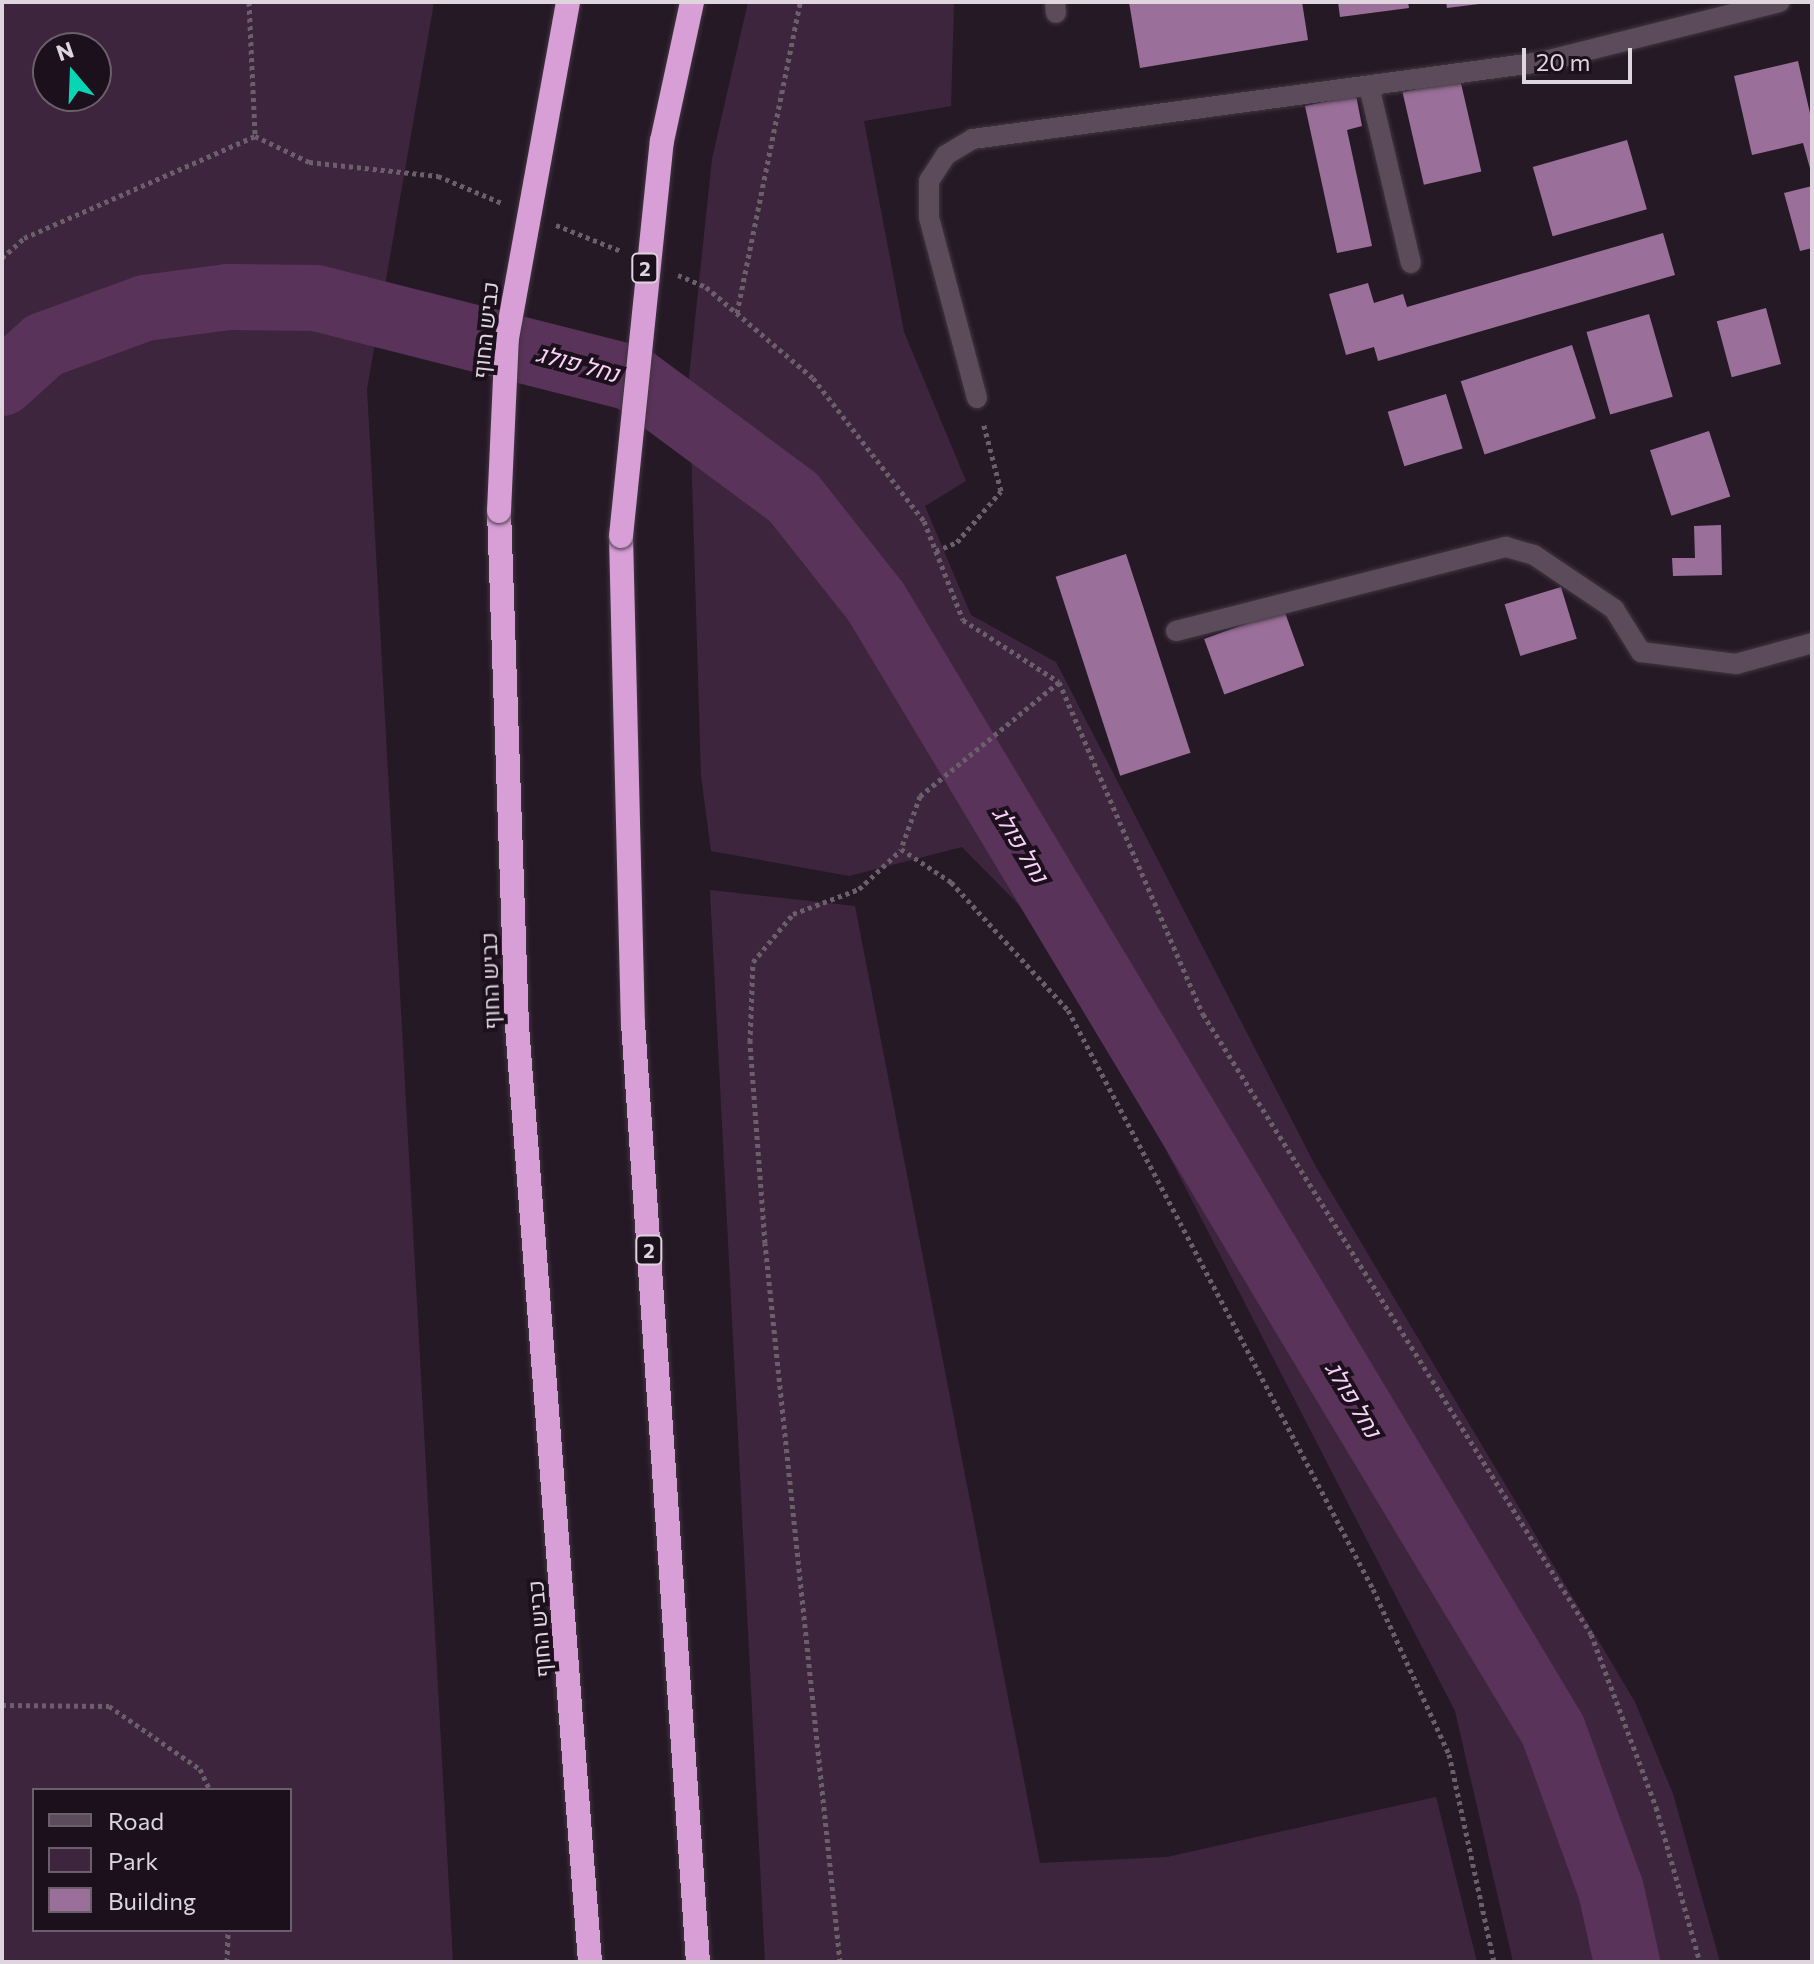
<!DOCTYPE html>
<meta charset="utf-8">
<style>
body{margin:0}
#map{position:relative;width:1814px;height:1964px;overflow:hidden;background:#261926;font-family:Commissioner,Heebo,sans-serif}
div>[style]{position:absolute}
.green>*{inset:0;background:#3d263d}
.river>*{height:66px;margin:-33px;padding:0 33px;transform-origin:33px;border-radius:33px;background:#5a335a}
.building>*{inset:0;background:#9a6f99;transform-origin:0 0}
.path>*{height:5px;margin-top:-2.5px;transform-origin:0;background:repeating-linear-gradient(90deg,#6a5f6a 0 4px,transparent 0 8px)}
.roads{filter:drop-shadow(0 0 2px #413641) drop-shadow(0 0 2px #413641)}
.minor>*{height:20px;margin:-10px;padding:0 10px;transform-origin:10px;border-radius:10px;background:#5c4c5b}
.highway>*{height:24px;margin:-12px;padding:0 12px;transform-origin:12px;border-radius:12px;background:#d89fd7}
.bridges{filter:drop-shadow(0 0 2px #413641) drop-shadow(0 0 2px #413641)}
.highway-bridge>*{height:24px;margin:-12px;padding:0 12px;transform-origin:12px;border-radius:12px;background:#d89fd7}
span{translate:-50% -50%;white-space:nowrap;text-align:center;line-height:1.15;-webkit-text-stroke:8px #1c101c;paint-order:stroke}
.shield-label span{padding:2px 6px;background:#1c101c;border:2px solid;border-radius:6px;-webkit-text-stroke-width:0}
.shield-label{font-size:20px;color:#ded5de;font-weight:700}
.street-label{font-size:22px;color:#ded5de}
.water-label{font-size:24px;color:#f8d1f7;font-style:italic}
.frame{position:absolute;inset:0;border:4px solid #ded5de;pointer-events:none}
.legend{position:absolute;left:32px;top:1788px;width:260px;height:144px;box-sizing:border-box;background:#1c101c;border:2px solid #6a5f6a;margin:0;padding:10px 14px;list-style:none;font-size:24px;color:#ded5de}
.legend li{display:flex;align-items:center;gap:16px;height:40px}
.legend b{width:40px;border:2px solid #6a5f6a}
.north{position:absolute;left:32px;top:32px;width:80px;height:80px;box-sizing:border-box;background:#1c101c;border:2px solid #6a5f6a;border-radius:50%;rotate:341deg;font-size:22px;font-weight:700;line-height:32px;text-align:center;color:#ded5de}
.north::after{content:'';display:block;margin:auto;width:28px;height:36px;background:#06d5b6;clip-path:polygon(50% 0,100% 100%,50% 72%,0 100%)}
.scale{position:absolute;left:1522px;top:48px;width:110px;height:36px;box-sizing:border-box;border:4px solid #ded5de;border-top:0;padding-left:10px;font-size:24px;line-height:28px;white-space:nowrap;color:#ded5de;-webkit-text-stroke:6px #1c101c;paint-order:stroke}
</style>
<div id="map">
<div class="green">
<i style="clip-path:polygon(evenodd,2px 2px,434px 2px,367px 389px,453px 1962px,2px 1962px,2px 2px,48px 48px,96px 48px,96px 96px,48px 96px,48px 48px,2px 2px,34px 1790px,290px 1790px,290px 1930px,34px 1930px,34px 1790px)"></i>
<i style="clip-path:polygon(748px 2px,954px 2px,951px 106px,864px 121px,904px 332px,966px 481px,925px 506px,971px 615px,1056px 662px,1316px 1167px,1635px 1702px,1673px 1794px,1720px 1962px,1513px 1962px,1455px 1711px,1063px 950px,962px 847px,849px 876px,711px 851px,701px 776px,689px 377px,712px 159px)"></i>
<i style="clip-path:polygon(710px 890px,855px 906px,1040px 1863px,1167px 1857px,1436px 1797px,1477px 1962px,765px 1962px)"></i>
</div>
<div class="river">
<i style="left:2px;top:383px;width:57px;rotate:-42.1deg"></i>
<i style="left:44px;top:345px;width:108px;rotate:-20.1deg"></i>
<i style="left:145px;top:308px;width:84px;rotate:-7.5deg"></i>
<i style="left:228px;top:297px;width:88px;rotate:0.7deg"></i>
<i style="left:316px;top:298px;width:326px;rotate:14.2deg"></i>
<i style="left:632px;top:378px;width:200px;rotate:36.5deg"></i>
<i style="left:793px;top:497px;width:134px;rotate:51.7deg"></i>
<i style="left:876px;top:602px;width:1316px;rotate:59.03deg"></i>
<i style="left:1553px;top:1730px;width:170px;rotate:70.1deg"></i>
<i style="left:1611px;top:1890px;width:74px;rotate:77.5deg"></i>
</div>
<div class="building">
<i style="clip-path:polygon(1129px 2px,1302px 2px,1308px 40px,1140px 68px)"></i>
<i style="clip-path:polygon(1338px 2px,1408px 2px,1409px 8px,1340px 17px)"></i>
<i style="clip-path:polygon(1446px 2px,1479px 2px,1479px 4px,1447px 8px)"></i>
<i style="clip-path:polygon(1798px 61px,1812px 122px,1811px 172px,1803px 143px,1752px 155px,1734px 76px)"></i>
<i style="left:1460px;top:79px;width:95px;height:59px;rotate:77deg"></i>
<i style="clip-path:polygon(1356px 95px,1362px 126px,1347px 130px,1372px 246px,1337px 253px,1305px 106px)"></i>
<i style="left:1627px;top:140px;width:72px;height:98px;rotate:74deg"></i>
<i style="clip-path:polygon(1812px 186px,1812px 248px,1800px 251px,1784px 193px)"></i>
<i style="clip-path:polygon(1663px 233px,1675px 275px,1378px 361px,1374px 347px,1346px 355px,1329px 294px,1368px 283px,1374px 303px,1403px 294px,1407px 307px)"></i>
<i style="left:1766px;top:308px;width:58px;height:51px;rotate:75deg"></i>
<i style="left:1649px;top:314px;width:86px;height:65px;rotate:74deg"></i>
<i style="left:1572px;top:345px;width:77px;height:117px;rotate:72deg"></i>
<i style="left:1446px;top:394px;width:57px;height:61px;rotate:73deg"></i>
<i style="left:1709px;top:431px;width:69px;height:62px;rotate:72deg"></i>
<i style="clip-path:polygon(1721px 525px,1722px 575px,1673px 576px,1672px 558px,1695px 558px,1694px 526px)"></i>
<i style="left:1126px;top:554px;width:209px;height:74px;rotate:72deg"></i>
<i style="left:1561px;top:587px;width:54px;height:59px;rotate:73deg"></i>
<i style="left:1284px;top:610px;width:59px;height:85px;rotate:70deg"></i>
</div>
<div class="path">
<i style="left:249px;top:2px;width:134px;rotate:87.4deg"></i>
<i style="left:255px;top:136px;width:60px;rotate:25.7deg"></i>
<i style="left:309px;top:162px;width:130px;rotate:6.2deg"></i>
<i style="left:438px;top:176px;width:69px;rotate:22.9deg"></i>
<i style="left:556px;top:225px;width:70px;rotate:21.8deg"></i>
<i style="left:2px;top:258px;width:30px;rotate:-42deg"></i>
<i style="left:24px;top:238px;width:253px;rotate:-23.8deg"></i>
<i style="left:678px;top:275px;width:30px;rotate:23deg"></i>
<i style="left:706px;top:287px;width:140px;rotate:40.4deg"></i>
<i style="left:813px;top:378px;width:181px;rotate:52.2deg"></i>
<i style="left:924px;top:521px;width:106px;rotate:68.5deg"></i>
<i style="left:963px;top:620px;width:114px;rotate:32.9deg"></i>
<i style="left:1059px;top:682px;width:362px;rotate:66.6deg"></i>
<i style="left:1203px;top:1014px;width:731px;rotate:57.96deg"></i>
<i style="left:1591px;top:1634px;width:185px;rotate:69.4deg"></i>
<i style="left:1656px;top:1807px;width:161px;rotate:74.2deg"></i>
<i style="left:737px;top:313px;width:317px;rotate:-78.5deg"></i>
<i style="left:936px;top:551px;width:23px;rotate:-23deg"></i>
<i style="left:957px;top:542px;width:67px;rotate:-49.2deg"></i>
<i style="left:1001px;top:491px;width:71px;rotate:-104.6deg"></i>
<i style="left:1059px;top:682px;width:180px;rotate:140.6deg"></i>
<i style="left:920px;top:796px;width:56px;rotate:109.7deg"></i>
<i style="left:901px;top:849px;width:60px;rotate:33.4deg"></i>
<i style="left:951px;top:882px;width:173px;rotate:47.6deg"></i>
<i style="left:1068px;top:1010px;width:654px;rotate:62.22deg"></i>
<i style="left:1373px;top:1589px;width:182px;rotate:65.3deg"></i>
<i style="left:1449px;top:1754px;width:213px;rotate:77.8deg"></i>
<i style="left:2px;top:1705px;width:107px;rotate:0.5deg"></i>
<i style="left:109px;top:1706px;width:111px;rotate:34.7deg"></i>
<i style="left:200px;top:1769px;width:23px;rotate:65deg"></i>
<i style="left:227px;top:1962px;width:32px;rotate:-88deg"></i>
<i style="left:840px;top:1962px;width:723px;rotate:-95.96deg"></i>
<i style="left:765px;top:1243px;width:202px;rotate:-94.3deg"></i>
<i style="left:750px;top:1042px;width:80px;rotate:-87.9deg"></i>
<i style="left:753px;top:962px;width:62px;rotate:-50.2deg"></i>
<i style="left:793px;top:914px;width:71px;rotate:-20.7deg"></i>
<i style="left:859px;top:889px;width:57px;rotate:-42.9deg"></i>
</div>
<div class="roads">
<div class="minor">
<i style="left:1055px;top:2px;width:11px;rotate:85deg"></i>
<i style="left:1369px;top:86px;width:182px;rotate:76.7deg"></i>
<i style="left:977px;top:398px;width:187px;rotate:-104.9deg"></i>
<i style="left:929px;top:217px;width:36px;rotate:-90deg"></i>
<i style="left:929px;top:181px;width:31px;rotate:-57deg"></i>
<i style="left:946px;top:155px;width:31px;rotate:-31deg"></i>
<i style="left:973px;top:139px;width:573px;rotate:-7.72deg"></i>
<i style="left:1541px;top:62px;width:246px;rotate:-14.1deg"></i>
<i style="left:1176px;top:631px;width:341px;rotate:-14.3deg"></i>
<i style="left:1506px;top:547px;width:29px;rotate:16deg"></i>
<i style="left:1534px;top:555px;width:97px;rotate:34deg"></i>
<i style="left:1614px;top:609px;width:51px;rotate:57.9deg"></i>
<i style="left:1641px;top:652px;width:96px;rotate:7.2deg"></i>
<i style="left:1736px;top:664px;width:79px;rotate:-15.4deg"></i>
</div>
<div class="highway">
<i style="left:499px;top:511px;width:515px;rotate:88deg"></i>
<i style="left:517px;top:1026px;width:939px;rotate:85.54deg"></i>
<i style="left:621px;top:536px;width:487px;rotate:88.6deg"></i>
<i style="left:633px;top:1023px;width:941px;rotate:86.04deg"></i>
</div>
</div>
<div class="bridges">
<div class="highway-bridge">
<i style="left:499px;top:511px;width:173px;rotate:-87.4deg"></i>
<i style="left:507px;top:338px;width:341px;rotate:-79.7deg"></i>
<i style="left:621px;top:536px;width:397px;rotate:-84.1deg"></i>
<i style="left:662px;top:141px;width:142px;rotate:-77.8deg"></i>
</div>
</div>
<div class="shield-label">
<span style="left:645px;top:268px">2</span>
<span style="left:649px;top:1250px">2</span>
</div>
<div class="street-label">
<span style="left:485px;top:330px;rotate:-84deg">כביש החוף</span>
<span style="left:490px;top:981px;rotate:-92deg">כביש החוף</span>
<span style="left:539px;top:1629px;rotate:-95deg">כביש החוף</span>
</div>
<div class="water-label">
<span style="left:578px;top:363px;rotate:15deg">נחל פולג</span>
<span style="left:1021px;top:844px;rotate:59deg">נחל פולג</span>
<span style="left:1354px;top:1399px;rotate:59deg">נחל פולג</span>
</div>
<div class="frame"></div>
<ul class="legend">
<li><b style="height:10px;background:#5c4c5b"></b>Road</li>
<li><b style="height:22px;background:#3d263d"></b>Park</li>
<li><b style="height:22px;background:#9a6f99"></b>Building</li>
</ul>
<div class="north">N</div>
<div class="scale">20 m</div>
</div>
